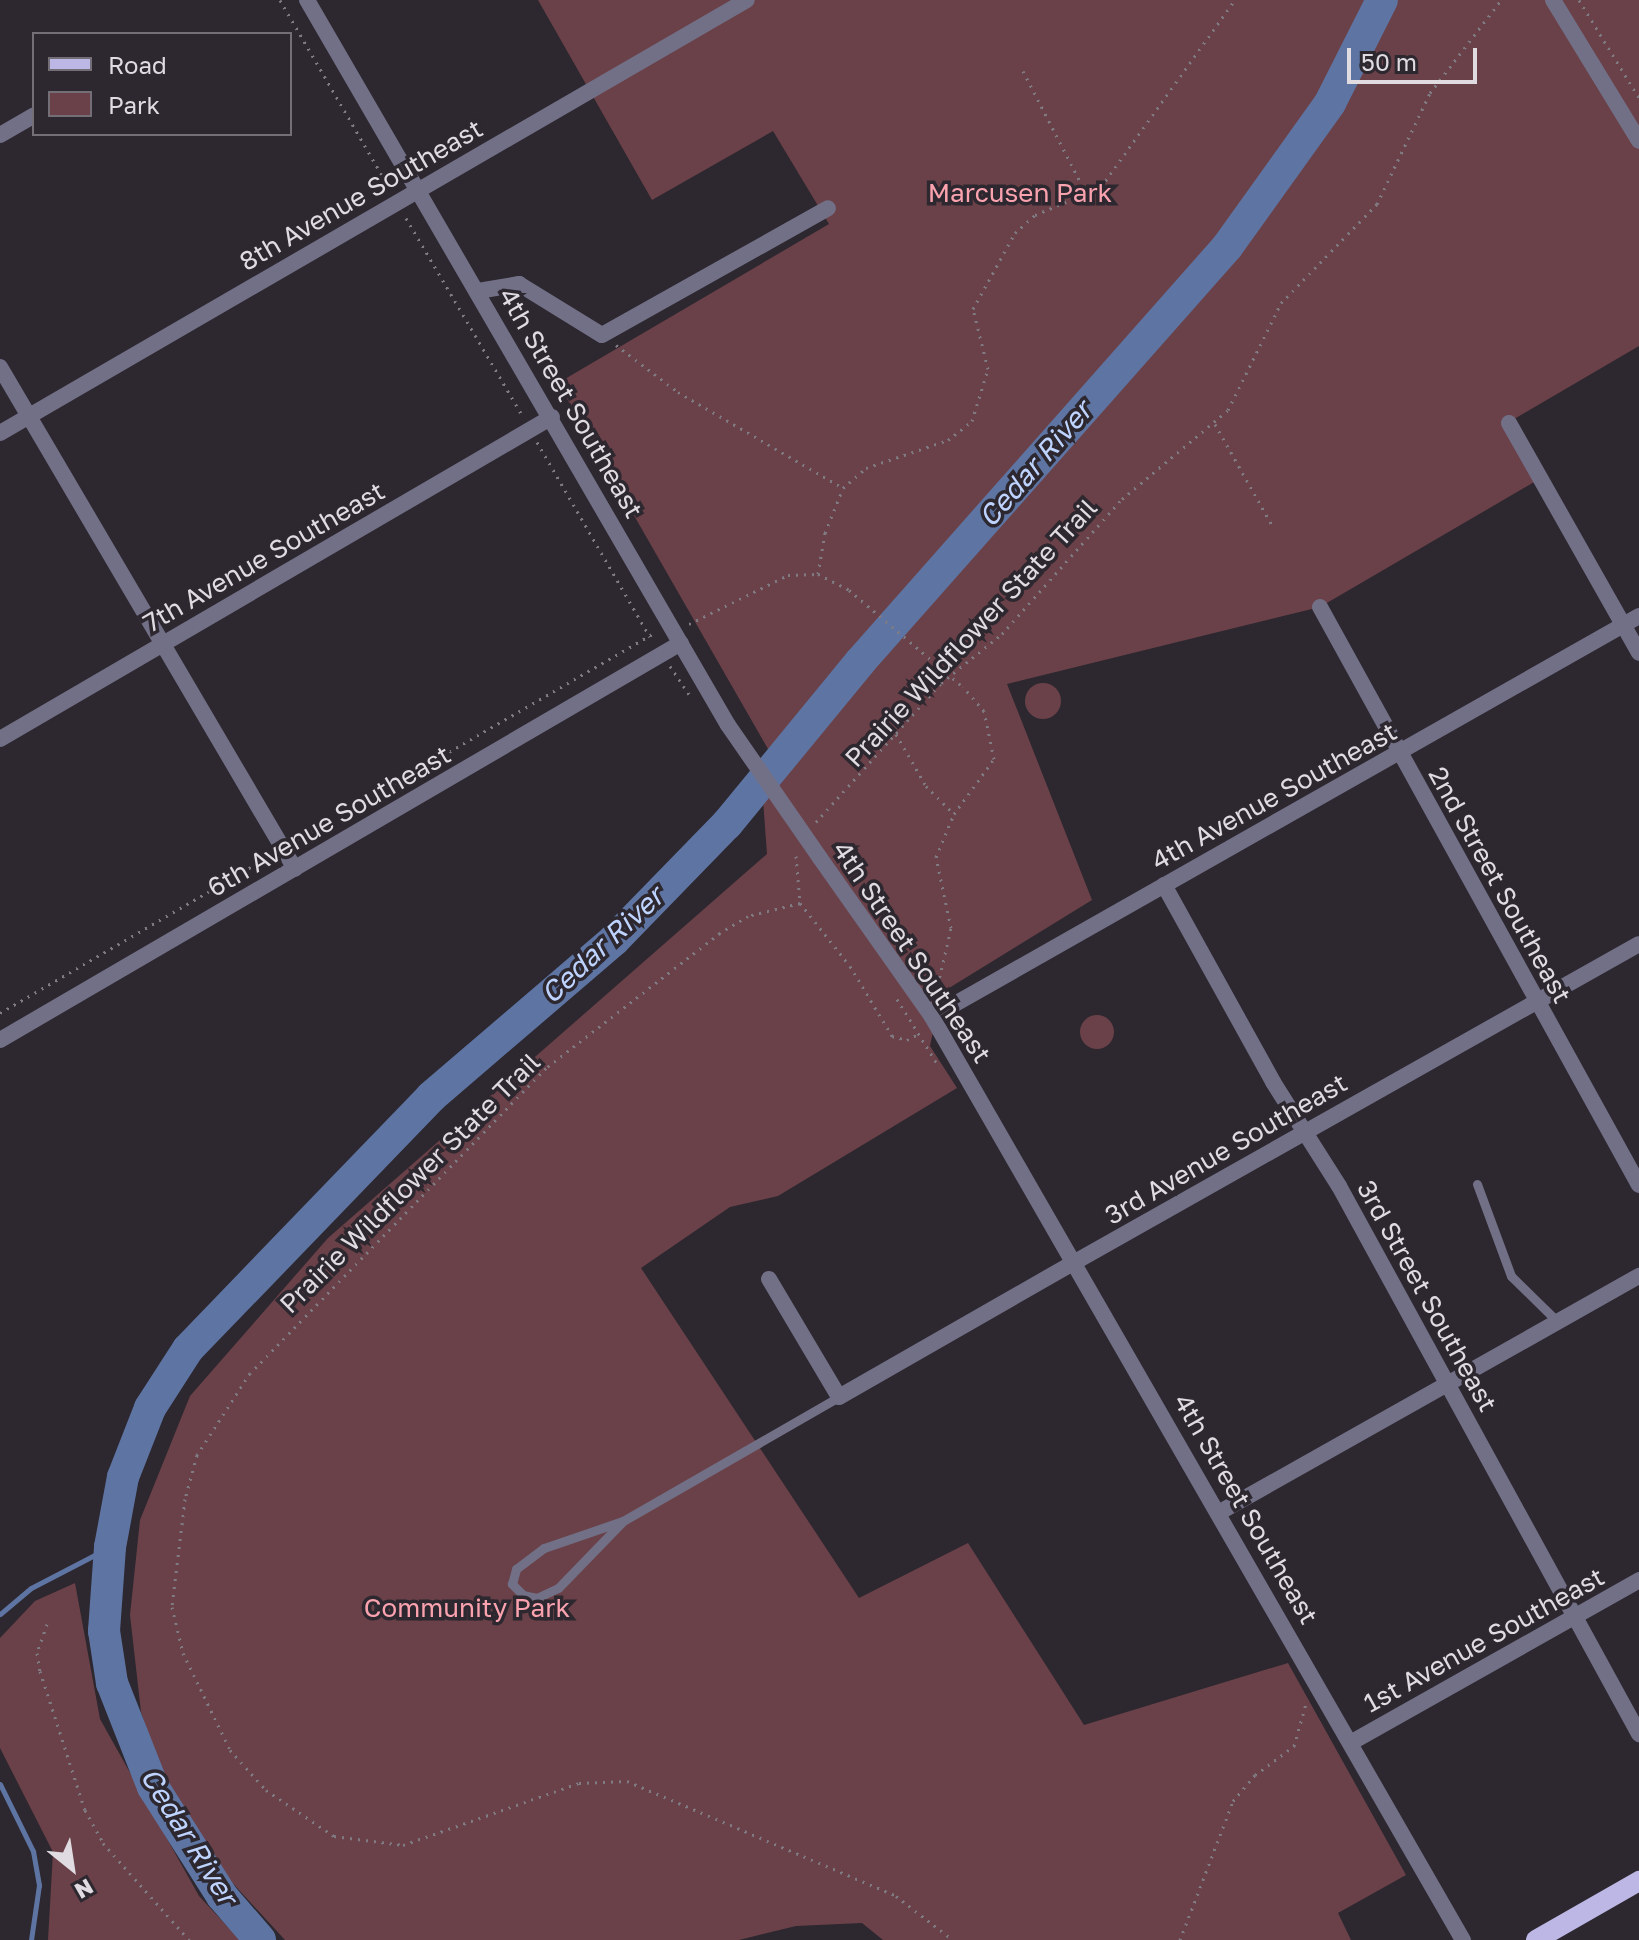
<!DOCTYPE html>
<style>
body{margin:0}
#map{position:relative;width:1639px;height:1940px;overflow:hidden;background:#2d272f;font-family:"Golos Text",sans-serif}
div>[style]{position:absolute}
.green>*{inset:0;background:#6a4148}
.round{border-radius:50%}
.stream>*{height:5px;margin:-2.5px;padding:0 2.5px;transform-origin:2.5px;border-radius:2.5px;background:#5e75a3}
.river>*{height:32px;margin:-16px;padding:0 16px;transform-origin:16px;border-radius:16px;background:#5e75a3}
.path>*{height:3px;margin-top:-1.5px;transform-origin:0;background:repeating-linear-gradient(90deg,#807b82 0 2px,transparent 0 8px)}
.service>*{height:9px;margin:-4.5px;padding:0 4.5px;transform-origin:4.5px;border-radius:4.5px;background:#727087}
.minor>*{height:16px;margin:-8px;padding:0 8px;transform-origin:8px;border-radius:8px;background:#727087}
.tertiary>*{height:16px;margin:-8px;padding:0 8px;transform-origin:8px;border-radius:8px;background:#727087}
.primary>*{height:20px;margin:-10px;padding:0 10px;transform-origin:10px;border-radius:10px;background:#bcb7e5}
.path-bridge>*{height:3px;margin-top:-1.5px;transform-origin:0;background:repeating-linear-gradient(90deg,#807b82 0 2px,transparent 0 8px)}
.tertiary-bridge>*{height:16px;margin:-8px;padding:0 8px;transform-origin:8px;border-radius:8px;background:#727087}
span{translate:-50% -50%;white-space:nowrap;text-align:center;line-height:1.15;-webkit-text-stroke:7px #2d272f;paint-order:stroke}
.park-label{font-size:26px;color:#fba2af}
.street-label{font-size:26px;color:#dfdbe1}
.water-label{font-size:28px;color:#bed4ff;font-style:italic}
.legend{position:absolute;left:32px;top:32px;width:260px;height:104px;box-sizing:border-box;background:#2d272f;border:2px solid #746f76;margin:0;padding:10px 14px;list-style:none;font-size:24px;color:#dfdbe1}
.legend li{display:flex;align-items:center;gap:16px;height:40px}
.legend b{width:40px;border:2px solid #746f76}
.north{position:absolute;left:32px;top:1828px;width:80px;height:80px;-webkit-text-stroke:6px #2d272f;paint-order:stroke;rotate:150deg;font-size:22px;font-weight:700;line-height:32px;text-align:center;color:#dfdbe1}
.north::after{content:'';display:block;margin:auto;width:28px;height:36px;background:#dfdbe1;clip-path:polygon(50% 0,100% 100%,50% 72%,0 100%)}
.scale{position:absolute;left:1347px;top:48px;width:130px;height:36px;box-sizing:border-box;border:4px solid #dfdbe1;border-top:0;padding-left:10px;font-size:24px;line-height:28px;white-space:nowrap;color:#dfdbe1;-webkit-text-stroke:6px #2d272f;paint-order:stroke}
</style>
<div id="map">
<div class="green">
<i style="clip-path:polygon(538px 0,1639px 0,1639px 346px,1509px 422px,1541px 478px,1320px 607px,1007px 684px,1092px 900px,941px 993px,930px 1046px,957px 1088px,778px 1196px,730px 1207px,641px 1268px,859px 1598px,968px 1543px,1084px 1725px,1288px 1663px,1406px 1875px,1338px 1913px,1351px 1940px,883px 1940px,862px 1923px,796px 1926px,739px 1940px,285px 1940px,216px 1865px,163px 1778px,141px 1712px,130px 1615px,140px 1520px,190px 1396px,328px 1238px,767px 854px,762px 786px,780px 770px,558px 383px,829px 224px,773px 131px,652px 200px)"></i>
<i class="round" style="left:1025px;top:683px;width:36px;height:36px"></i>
<i class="round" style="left:1080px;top:1015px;width:34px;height:34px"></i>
<i style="clip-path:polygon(75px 1583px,100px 1719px,199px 1896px,240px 1940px,48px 1940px,53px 1852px,0 1748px,0 1638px,35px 1601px)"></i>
</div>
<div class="stream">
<i style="left:0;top:1614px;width:40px;rotate:-40deg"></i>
<i style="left:31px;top:1588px;width:89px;rotate:-27.4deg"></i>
<i style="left:0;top:1784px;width:75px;rotate:63.8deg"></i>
<i style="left:33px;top:1851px;width:35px;rotate:80deg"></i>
<i style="left:39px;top:1885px;width:56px;rotate:98.3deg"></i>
</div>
<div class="river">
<i style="left:260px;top:1940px;width:58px;rotate:-130.8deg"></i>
<i style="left:222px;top:1896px;width:129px;rotate:-122.3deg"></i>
<i style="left:153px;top:1787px;width:112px;rotate:-111.5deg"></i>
<i style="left:112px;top:1683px;width:53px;rotate:-98.7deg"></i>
<i style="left:104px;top:1631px;width:84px;rotate:-85.9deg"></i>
<i style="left:110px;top:1547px;width:71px;rotate:-79.5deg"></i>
<i style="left:123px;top:1477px;width:74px;rotate:-68.6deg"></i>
<i style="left:150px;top:1408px;width:70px;rotate:-57.2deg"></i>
<i style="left:188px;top:1349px;width:350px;rotate:-46deg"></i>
<i style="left:431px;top:1097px;width:241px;rotate:-40.6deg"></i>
<i style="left:614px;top:940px;width:162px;rotate:-45.8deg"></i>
<i style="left:727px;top:824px;width:210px;rotate:-50.6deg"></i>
<i style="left:860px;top:662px;width:554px;rotate:-48.51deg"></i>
<i style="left:1227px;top:247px;width:177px;rotate:-54.4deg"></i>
<i style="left:1330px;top:103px;width:115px;rotate:-63.2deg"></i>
</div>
<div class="path">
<i style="left:280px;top:0;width:216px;rotate:59.8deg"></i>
<i style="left:1579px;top:0;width:115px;rotate:58.5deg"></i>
<i style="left:1023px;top:71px;width:142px;rotate:62.7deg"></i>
<i style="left:406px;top:218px;width:229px;rotate:59.5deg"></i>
<i style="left:616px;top:345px;width:78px;rotate:37.2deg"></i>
<i style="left:678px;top:392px;width:191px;rotate:30.2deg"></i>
<i style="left:1215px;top:424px;width:118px;rotate:60.6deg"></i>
<i style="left:537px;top:442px;width:225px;rotate:59.9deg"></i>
<i style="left:818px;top:574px;width:42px;rotate:-80.3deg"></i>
<i style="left:825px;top:533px;width:48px;rotate:-68.2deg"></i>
<i style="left:843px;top:488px;width:30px;rotate:-41deg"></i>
<i style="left:866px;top:468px;width:87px;rotate:-18.9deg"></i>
<i style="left:948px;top:440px;width:31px;rotate:-38deg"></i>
<i style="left:972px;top:421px;width:54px;rotate:-72.9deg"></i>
<i style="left:988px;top:369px;width:62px;rotate:-104deg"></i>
<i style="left:973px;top:309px;width:87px;rotate:-61.1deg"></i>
<i style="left:1015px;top:233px;width:27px;rotate:-42deg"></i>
<i style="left:1035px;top:215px;width:72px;rotate:-23deg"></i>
<i style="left:1101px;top:187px;width:230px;rotate:-54.4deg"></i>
<i style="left:689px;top:624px;width:110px;rotate:-26.3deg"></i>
<i style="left:788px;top:575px;width:30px;rotate:-2deg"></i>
<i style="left:818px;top:574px;width:35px;rotate:27deg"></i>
<i style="left:670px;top:666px;width:36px;rotate:56deg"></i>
<i style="left:896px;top:734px;width:60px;rotate:60deg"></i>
<i style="left:926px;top:786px;width:38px;rotate:45deg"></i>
<i style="left:816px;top:822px;width:187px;rotate:-48deg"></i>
<i style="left:941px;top:683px;width:78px;rotate:-38.8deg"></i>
<i style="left:1002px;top:634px;width:181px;rotate:-48.4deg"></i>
<i style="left:1122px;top:499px;width:138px;rotate:-40deg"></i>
<i style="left:1228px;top:410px;width:119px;rotate:-63.6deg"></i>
<i style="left:1281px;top:303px;width:138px;rotate:-45.9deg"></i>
<i style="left:1377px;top:204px;width:123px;rotate:-64.5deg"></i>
<i style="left:1430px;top:93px;width:117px;rotate:-52.6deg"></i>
<i style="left:297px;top:840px;width:413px;rotate:-30.1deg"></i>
<i style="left:796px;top:856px;width:47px;rotate:85.1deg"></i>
<i style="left:800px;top:903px;width:54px;rotate:166deg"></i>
<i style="left:748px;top:916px;width:33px;rotate:149deg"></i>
<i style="left:720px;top:933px;width:220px;rotate:142.2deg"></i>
<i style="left:546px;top:1068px;width:425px;rotate:134.1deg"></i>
<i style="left:250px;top:1373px;width:98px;rotate:122.9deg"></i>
<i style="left:197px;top:1455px;width:46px;rotate:105.3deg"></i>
<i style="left:185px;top:1499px;width:109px;rotate:96.9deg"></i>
<i style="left:172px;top:1607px;width:47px;rotate:76.6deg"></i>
<i style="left:183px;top:1653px;width:108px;rotate:64.1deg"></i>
<i style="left:230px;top:1750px;width:54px;rotate:48deg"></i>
<i style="left:266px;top:1790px;width:82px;rotate:34.1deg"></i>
<i style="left:334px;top:1836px;width:70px;rotate:7.4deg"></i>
<i style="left:403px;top:1845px;width:187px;rotate:-19.4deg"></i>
<i style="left:579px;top:1783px;width:48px;rotate:-2.4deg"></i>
<i style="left:627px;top:1781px;width:293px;rotate:23.1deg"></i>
<i style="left:896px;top:1896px;width:72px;rotate:37.7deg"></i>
<i style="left:800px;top:903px;width:80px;rotate:51.6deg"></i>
<i style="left:850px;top:966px;width:82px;rotate:59deg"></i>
<i style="left:892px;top:1036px;width:16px;rotate:15deg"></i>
<i style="left:907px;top:1040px;width:15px;rotate:-28deg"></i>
<i style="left:936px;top:993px;width:67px;rotate:-77deg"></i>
<i style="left:951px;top:928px;width:73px;rotate:-101.9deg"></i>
<i style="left:936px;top:857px;width:47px;rotate:-67.3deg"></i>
<i style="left:954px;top:814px;width:68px;rotate:-54deg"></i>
<i style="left:994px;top:759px;width:49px;rotate:-101.8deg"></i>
<i style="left:984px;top:711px;width:32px;rotate:-131deg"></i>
<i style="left:897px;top:999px;width:80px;rotate:58.3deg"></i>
<i style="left:0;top:1013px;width:312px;rotate:-30.2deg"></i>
<i style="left:47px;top:1624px;width:31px;rotate:109deg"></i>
<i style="left:37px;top:1653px;width:18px;rotate:81deg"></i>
<i style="left:40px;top:1671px;width:146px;rotate:72.1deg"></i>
<i style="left:85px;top:1810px;width:38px;rotate:61deg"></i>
<i style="left:103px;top:1843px;width:130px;rotate:48.4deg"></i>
<i style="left:1180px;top:1940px;width:149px;rotate:-69.1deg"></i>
<i style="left:1233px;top:1801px;width:34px;rotate:-50deg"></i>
<i style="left:1255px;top:1775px;width:49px;rotate:-36.6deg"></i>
<i style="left:1294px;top:1746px;width:48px;rotate:-74.2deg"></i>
</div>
<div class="service">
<i style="left:1477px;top:1184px;width:98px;rotate:69.7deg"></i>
<i style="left:1511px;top:1276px;width:66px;rotate:44.4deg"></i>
<i style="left:623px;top:1521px;width:93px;rotate:134.1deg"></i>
<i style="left:558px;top:1588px;width:23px;rotate:155deg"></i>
<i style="left:537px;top:1598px;width:14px;rotate:-168deg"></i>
<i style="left:523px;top:1595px;width:16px;rotate:-135deg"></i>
<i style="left:512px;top:1584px;width:16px;rotate:-75deg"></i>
<i style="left:516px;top:1569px;width:35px;rotate:-37deg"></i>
<i style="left:544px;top:1548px;width:83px;rotate:-18.9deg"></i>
<i style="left:623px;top:1521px;width:249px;rotate:-29.9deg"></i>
</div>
<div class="minor">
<i style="left:0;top:135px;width:39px;rotate:-30deg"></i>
<i style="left:478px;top:291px;width:42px;rotate:-9.7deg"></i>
<i style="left:519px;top:284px;width:97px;rotate:31.6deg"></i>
<i style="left:602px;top:335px;width:259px;rotate:-29.3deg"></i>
<i style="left:0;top:367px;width:582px;rotate:59.56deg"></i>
<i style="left:1509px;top:423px;width:264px;rotate:60.5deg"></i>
<i style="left:1320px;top:607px;width:660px;rotate:61.11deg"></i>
<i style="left:0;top:739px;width:639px;rotate:-30.26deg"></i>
<i style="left:1164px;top:885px;width:225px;rotate:61deg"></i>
<i style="left:1273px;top:1082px;width:123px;rotate:57.6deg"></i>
<i style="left:1339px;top:1186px;width:625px;rotate:61.3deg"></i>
<i style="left:769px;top:1279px;width:137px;rotate:59.3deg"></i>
<i style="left:839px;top:1397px;width:272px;rotate:-29.8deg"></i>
<i style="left:1220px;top:1512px;width:481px;rotate:-29.4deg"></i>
<i style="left:1352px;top:1742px;width:330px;rotate:-29.4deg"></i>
</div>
<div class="tertiary">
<i style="left:307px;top:0;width:838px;rotate:59.86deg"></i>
<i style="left:1553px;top:0;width:165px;rotate:58.6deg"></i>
<i style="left:0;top:433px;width:863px;rotate:-30.1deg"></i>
<i style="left:820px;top:858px;width:194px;rotate:54.8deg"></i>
<i style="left:932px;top:1017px;width:1065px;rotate:60.09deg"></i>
<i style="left:932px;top:1017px;width:813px;rotate:-29.56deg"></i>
<i style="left:0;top:1040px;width:788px;rotate:-30.24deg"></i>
<i style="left:1075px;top:1262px;width:647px;rotate:-29.42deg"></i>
</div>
<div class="primary">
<i style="left:1536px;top:1940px;width:119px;rotate:-29.8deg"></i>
</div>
<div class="path-bridge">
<i style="left:849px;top:590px;width:150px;rotate:40.4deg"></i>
</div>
<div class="tertiary-bridge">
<i style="left:728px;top:725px;width:162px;rotate:55.3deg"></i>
</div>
<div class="park-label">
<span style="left:1020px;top:193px">Marcusen Park</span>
<span style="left:467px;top:1608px">Community Park</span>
</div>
<div class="street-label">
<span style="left:361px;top:195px;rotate:-30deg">8th Avenue Southeast</span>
<span style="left:571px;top:403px;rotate:60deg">4th Street Southeast</span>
<span style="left:264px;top:557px;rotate:-30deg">7th Avenue Southeast</span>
<span style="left:971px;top:633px;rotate:-47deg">Prairie Wildflower State Trail</span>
<span style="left:1274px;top:796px;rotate:-29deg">4th Avenue Southeast</span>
<span style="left:329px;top:821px;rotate:-30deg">6th Avenue Southeast</span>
<span style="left:1500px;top:885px;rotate:61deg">2nd Street Southeast</span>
<span style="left:912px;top:952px;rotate:56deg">4th Street Southeast</span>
<span style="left:1226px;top:1149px;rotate:-30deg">3rd Avenue Southeast</span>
<span style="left:410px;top:1183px;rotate:-45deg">Prairie Wildflower State Trail</span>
<span style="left:1427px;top:1296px;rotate:61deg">3rd Street Southeast</span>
<span style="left:1246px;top:1509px;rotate:60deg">4th Street Southeast</span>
<span style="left:1484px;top:1640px;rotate:-29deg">1st Avenue Southeast</span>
</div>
<div class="water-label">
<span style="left:1035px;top:464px;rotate:-49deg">Cedar River</span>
<span style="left:602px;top:945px;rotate:-43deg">Cedar River</span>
<span style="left:189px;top:1836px;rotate:58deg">Cedar River</span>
</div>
<ul class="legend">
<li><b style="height:10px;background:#bcb7e5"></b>Road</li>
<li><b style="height:22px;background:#6a4148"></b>Park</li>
</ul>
<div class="north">N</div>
<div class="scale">50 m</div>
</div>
